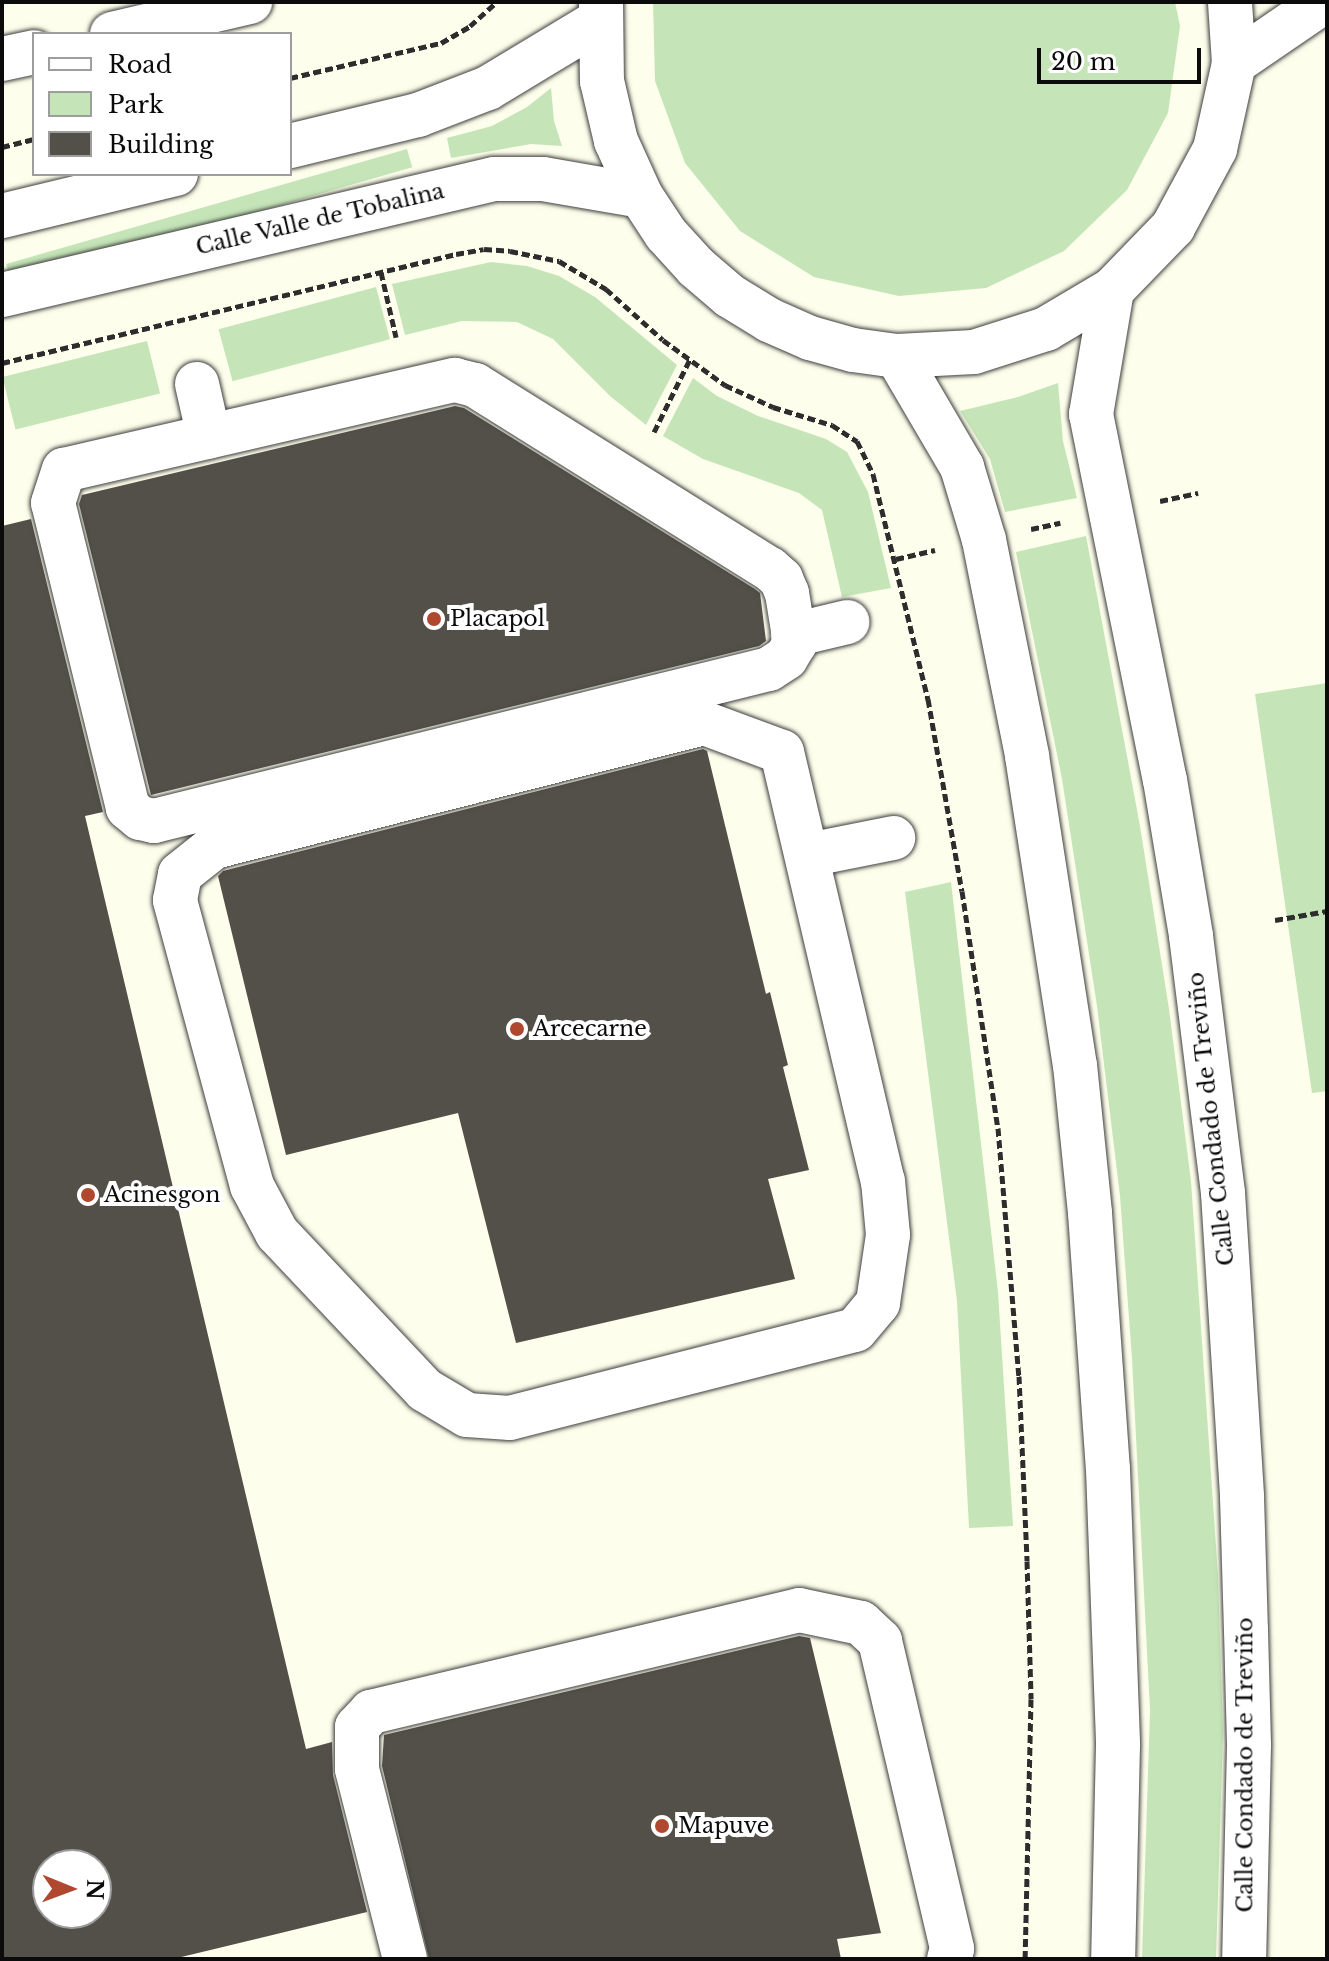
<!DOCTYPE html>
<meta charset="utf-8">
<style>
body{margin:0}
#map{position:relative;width:1329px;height:1961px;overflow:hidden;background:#fdfeeb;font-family:"Libre Baskerville",serif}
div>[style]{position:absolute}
.green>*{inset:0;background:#c5e5b8;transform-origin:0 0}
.building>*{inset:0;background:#534f49}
.path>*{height:5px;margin-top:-2.5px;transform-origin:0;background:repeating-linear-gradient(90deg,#2d2d2d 0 8px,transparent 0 12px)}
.roads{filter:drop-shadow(0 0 2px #3e3e3e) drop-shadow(0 0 2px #3e3e3e)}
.minor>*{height:44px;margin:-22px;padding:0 22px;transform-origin:22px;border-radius:22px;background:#fff}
.dots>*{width:22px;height:22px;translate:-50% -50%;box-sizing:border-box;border:4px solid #fff;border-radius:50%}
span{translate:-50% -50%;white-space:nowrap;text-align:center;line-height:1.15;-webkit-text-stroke:8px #fff;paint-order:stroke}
.street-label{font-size:22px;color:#0b0b0b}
.poi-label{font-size:22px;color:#0b0b0b}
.left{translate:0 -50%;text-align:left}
.frame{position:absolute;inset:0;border:4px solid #0b0b0b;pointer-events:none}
.legend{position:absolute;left:32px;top:32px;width:260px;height:144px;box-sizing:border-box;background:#fff;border:2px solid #9d9d9d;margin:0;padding:10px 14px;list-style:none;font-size:24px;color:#0b0b0b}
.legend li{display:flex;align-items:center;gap:16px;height:40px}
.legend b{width:40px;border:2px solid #9d9d9d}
.north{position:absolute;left:32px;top:1849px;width:80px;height:80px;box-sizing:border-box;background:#fff;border:2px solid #9d9d9d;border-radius:50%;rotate:91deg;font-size:22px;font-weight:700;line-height:32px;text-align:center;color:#0b0b0b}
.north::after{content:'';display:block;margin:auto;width:28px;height:36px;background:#b0472f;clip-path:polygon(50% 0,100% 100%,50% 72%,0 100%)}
.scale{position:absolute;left:1037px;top:48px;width:164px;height:36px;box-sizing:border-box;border:4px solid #0b0b0b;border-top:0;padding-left:10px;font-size:24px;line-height:28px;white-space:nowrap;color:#0b0b0b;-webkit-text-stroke:6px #fff;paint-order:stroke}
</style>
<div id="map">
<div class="green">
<i style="clip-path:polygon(653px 2px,1175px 2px,1180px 26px,1168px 113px,1127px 190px,1064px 251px,986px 288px,899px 296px,814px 277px,740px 231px,685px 163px,655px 81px)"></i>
<i style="clip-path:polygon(551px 88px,554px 121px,562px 146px,531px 144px,451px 158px,447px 138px,492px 126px,527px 107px)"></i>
<i style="left:407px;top:149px;width:19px;height:417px;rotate:74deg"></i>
<i style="clip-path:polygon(491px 262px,527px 266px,559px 276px,595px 297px,677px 365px,646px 425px,610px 396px,553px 339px,517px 322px,462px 321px,405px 335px,392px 284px)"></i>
<i style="left:376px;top:287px;width:54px;height:163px;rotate:75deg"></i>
<i style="left:147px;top:341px;width:54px;height:149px;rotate:76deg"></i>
<i style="clip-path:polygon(693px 378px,717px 396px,758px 416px,826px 439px,847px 452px,868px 492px,891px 588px,842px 597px,822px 510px,799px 493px,703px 459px,663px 436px)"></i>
<i style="clip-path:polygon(1058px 383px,1063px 441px,1077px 498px,1005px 512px,990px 459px,960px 411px,1018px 397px)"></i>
<i style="clip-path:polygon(1086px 536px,1140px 826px,1169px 1009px,1191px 1181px,1218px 1576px,1223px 1733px,1216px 1959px,1142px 1959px,1150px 1710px,1132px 1359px,1120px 1196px,1097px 1006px,1062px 779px,1016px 552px)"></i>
<i style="clip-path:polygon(1327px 683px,1327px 1091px,1312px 1093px,1255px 694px)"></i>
<i style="clip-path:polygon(951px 882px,998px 1292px,1013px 1526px,969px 1528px,957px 1301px,905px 892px)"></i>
</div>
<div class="building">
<i style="clip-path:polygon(455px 406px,464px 408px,755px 589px,760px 593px,766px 641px,759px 646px,151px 795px,79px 504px,82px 495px)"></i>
<i style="clip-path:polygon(evenodd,31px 519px,103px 812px,85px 816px,306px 1749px,332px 1742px,333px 1775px,367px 1912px,173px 1959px,2px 1959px,2px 526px,31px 519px,48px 1865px,96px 1865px,96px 1913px,48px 1913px,48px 1865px)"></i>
<i style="clip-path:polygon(703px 749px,707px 751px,766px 994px,770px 992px,788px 1065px,783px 1067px,809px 1170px,768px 1179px,795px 1279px,516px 1343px,458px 1113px,286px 1155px,218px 876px,223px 871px)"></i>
<i style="clip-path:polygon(799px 1636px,810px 1638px,881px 1933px,837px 1939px,841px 1959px,429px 1959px,382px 1766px,384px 1735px)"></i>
</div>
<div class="path">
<i style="left:290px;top:78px;width:155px;rotate:-13.1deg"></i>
<i style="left:441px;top:43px;width:34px;rotate:-30deg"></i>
<i style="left:470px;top:26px;width:36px;rotate:-42deg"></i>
<i style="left:2px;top:147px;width:33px;rotate:-14deg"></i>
<i style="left:381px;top:272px;width:67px;rotate:77deg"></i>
<i style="left:2px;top:363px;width:467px;rotate:-13.5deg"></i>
<i style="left:456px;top:254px;width:28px;rotate:-10deg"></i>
<i style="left:484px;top:249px;width:26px;rotate:4deg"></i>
<i style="left:510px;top:251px;width:50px;rotate:11.5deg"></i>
<i style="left:559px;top:261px;width:55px;rotate:30.8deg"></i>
<i style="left:606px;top:289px;width:76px;rotate:41.8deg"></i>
<i style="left:663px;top:340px;width:77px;rotate:36deg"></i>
<i style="left:725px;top:385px;width:53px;rotate:24.6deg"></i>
<i style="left:773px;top:407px;width:62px;rotate:17deg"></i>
<i style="left:832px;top:425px;width:30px;rotate:33deg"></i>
<i style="left:857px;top:441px;width:37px;rotate:64deg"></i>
<i style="left:873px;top:474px;width:232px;rotate:76.3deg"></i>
<i style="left:928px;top:699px;width:195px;rotate:80deg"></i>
<i style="left:962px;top:891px;width:240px;rotate:81.4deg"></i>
<i style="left:998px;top:1128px;width:249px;rotate:85.2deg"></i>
<i style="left:1019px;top:1376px;width:185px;rotate:87.5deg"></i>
<i style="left:1027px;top:1561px;width:138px;rotate:88.3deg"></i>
<i style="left:1031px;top:1699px;width:260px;rotate:91.3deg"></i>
<i style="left:654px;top:432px;width:81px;rotate:-63.7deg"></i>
<i style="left:1160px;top:501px;width:39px;rotate:-12deg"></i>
<i style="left:1031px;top:529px;width:30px;rotate:-12deg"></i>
<i style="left:896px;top:559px;width:40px;rotate:-13deg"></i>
<i style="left:1275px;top:920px;width:53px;rotate:-9.8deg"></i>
</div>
<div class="roads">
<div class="minor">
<i style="left:601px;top:2px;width:79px;rotate:89.3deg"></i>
<i style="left:602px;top:81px;width:62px;rotate:76.9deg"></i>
<i style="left:616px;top:141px;width:60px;rotate:65.6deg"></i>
<i style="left:641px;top:196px;width:45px;rotate:56.7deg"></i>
<i style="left:666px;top:234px;width:45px;rotate:47.7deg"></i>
<i style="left:696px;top:267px;width:45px;rotate:40.5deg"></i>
<i style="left:730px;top:296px;width:46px;rotate:31.6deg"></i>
<i style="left:769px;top:320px;width:45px;rotate:23.7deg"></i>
<i style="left:810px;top:338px;width:45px;rotate:15.6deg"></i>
<i style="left:853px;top:350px;width:44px;rotate:7.8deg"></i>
<i style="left:897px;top:356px;width:77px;rotate:-3deg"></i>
<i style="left:974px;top:352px;width:76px;rotate:-17.7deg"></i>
<i style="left:1046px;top:329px;width:77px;rotate:-30.6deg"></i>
<i style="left:1112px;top:290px;width:88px;rotate:-45.9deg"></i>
<i style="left:1173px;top:227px;width:89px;rotate:-61.7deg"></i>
<i style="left:1215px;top:149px;width:88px;rotate:-77.5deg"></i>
<i style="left:1234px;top:63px;width:61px;rotate:-93.8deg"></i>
<i style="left:112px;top:34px;width:142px;rotate:-13.1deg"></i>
<i style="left:2px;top:59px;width:33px;rotate:-12deg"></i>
<i style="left:1234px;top:63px;width:108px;rotate:-34.4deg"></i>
<i style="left:290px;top:146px;width:132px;rotate:-13.6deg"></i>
<i style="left:418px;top:115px;width:75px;rotate:-21.1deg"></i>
<i style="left:488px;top:88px;width:130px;rotate:-31.1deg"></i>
<i style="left:2px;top:216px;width:179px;rotate:-13.6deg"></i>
<i style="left:1112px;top:290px;width:126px;rotate:99.6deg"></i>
<i style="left:1091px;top:414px;width:373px;rotate:78.6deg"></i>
<i style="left:1165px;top:780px;width:158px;rotate:80.5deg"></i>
<i style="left:1191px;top:936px;width:259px;rotate:82.9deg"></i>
<i style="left:1223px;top:1193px;width:305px;rotate:86.4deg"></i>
<i style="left:1242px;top:1497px;width:133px;rotate:88.3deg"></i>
<i style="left:1246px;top:1630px;width:115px;rotate:88.5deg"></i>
<i style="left:1249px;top:1745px;width:214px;rotate:91.3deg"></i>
<i style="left:2px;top:295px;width:505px;rotate:-13.27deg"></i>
<i style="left:494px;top:179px;width:49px"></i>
<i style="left:543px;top:179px;width:99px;rotate:9.8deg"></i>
<i style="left:897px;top:356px;width:129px;rotate:59.6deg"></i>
<i style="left:962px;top:467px;width:76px;rotate:73.2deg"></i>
<i style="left:984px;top:540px;width:220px;rotate:78.7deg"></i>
<i style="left:1027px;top:756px;width:313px;rotate:81.2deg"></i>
<i style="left:1075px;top:1065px;width:149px;rotate:84.2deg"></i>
<i style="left:1090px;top:1213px;width:257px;rotate:86deg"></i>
<i style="left:1108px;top:1469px;width:276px;rotate:87.9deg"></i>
<i style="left:1118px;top:1745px;width:214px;rotate:91.3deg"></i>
<i style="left:455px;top:380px;width:21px;rotate:14deg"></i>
<i style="left:475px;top:385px;width:348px;rotate:32deg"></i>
<i style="left:770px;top:569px;width:15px;rotate:42deg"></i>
<i style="left:781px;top:579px;width:15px;rotate:67deg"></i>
<i style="left:787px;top:593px;width:51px;rotate:80.9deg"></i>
<i style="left:795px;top:643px;width:17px;rotate:121deg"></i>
<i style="left:786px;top:658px;width:20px;rotate:147deg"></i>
<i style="left:769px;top:669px;width:634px;rotate:166.12deg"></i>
<i style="left:154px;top:821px;width:14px;rotate:-168deg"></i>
<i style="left:140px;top:818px;width:16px;rotate:-140deg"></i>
<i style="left:128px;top:808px;width:314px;rotate:-103.8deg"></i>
<i style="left:53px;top:503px;width:35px;rotate:-72deg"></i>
<i style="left:64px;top:470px;width:401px;rotate:-13deg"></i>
<i style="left:197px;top:384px;width:54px;rotate:77.2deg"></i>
<i style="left:793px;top:635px;width:56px;rotate:-13.5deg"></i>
<i style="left:704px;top:723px;width:83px;rotate:20.4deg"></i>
<i style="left:782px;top:752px;width:441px;rotate:76.8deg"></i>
<i style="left:883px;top:1181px;width:54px;rotate:84.7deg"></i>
<i style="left:888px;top:1235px;width:69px;rotate:98.4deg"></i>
<i style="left:878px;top:1303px;width:35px;rotate:130deg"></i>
<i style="left:855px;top:1330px;width:356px;rotate:165.7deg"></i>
<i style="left:510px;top:1418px;width:43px;rotate:-176deg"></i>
<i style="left:467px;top:1415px;width:49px;rotate:-149.2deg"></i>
<i style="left:425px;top:1390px;width:216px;rotate:-133.3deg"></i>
<i style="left:277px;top:1233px;width:53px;rotate:-118deg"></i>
<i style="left:252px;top:1186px;width:296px;rotate:-105.1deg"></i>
<i style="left:175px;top:900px;width:26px;rotate:-79deg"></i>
<i style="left:180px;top:874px;width:43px;rotate:-38.5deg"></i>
<i style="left:214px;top:847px;width:505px;rotate:-14.2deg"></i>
<i style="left:808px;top:855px;width:87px;rotate:-11.3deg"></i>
<i style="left:405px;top:1959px;width:196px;rotate:-104.2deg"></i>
<i style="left:357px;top:1769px;width:42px;rotate:-90deg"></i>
<i style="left:357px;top:1727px;width:21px;rotate:-47deg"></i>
<i style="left:371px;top:1712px;width:440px;rotate:-13.4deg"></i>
<i style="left:799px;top:1610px;width:63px;rotate:11.8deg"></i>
<i style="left:861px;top:1623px;width:26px;rotate:43deg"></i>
<i style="left:880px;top:1641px;width:316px;rotate:76.8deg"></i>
<i style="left:952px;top:1949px;width:10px;rotate:107deg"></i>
</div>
</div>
<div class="dots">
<i style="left:434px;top:619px;background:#b0472f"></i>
<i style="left:517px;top:1029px;background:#b0472f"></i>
<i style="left:88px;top:1195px;background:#b0472f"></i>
<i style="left:662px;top:1826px;background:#b0472f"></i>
</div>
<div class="street-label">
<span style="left:320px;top:219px;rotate:-13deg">Calle Valle de Tobalina</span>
<span style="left:1211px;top:1119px;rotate:-96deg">Calle Condado de Treviño</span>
<span style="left:1245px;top:1765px;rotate:-90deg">Calle Condado de Treviño</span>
</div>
<div class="poi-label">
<span class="left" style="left:450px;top:619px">Placapol</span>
<span class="left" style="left:533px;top:1029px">Arcecarne</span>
<span class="left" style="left:104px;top:1195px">Acinesgon</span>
<span class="left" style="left:678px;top:1826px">Mapuve</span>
</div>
<div class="frame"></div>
<ul class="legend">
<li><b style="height:10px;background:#fff"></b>Road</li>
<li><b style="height:22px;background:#c5e5b8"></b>Park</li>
<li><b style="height:22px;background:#534f49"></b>Building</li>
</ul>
<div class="north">N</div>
<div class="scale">20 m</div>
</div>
